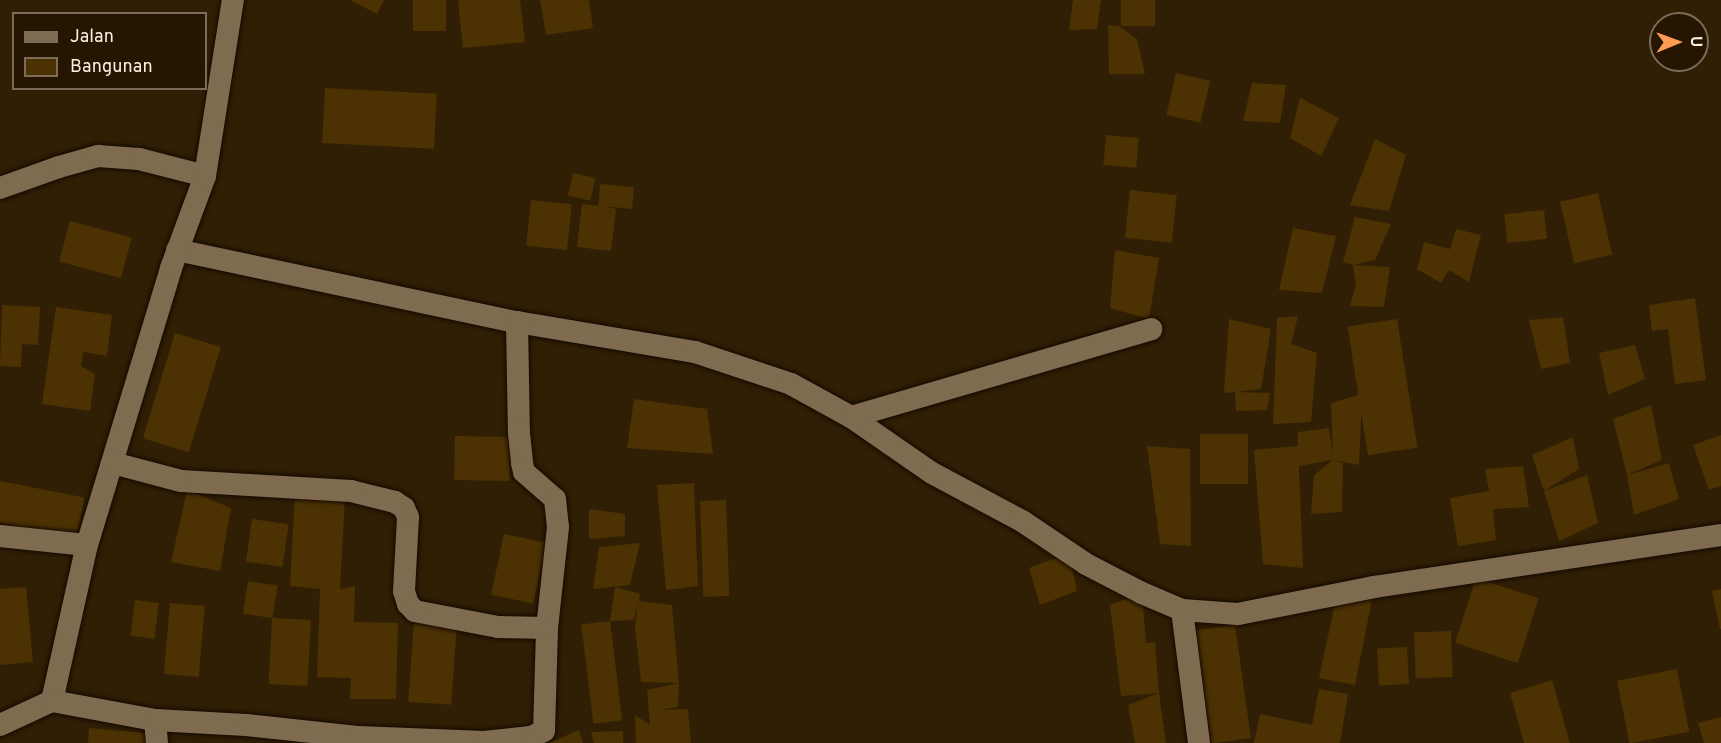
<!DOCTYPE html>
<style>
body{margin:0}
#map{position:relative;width:1721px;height:743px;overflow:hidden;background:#301f04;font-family:Overpass,sans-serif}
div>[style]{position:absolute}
.building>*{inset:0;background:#4c3203;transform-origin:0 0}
.roads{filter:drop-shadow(0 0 2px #150900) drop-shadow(0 0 2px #150900)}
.minor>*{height:22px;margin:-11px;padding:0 11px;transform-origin:11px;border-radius:11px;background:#7f6b4f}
span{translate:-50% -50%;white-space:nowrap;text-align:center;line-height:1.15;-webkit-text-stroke:4.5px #261500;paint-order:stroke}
.legend{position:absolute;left:12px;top:12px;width:195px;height:78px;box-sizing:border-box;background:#261500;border:2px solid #7b6c59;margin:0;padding:8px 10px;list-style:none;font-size:18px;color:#faefdf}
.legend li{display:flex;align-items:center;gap:12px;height:30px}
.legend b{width:30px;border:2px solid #7b6c59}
.north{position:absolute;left:1649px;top:12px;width:60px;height:60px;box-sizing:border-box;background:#261500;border:2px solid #7b6c59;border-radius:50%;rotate:89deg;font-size:16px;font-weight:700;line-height:24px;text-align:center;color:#faefdf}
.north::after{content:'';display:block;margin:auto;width:21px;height:27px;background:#fc9d53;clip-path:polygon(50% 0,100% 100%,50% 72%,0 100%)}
</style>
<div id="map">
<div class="building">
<i style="clip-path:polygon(350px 0,384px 0,377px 14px)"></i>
<i style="left:413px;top:0;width:33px;height:31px"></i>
<i style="clip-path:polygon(458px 0,520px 0,525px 42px,463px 48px)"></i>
<i style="clip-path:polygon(540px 0,589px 0,593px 28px,546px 35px)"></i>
<i style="clip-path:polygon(1073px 0,1101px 0,1097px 29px,1069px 30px)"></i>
<i style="left:1121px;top:0;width:34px;height:26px"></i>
<i style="clip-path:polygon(1108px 25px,1119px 26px,1137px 39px,1145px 74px,1109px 74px)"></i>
<i style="left:1176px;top:73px;width:35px;height:43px;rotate:13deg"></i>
<i style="clip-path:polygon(1252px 83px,1286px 85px,1280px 123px,1243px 121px)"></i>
<i style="left:325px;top:88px;width:112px;height:55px;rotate:3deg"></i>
<i style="clip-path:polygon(1300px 98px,1339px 118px,1321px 156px,1290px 138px)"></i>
<i style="left:1106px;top:135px;width:33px;height:30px;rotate:5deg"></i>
<i style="clip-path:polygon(1375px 139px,1406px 155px,1389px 211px,1350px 205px)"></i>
<i style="left:573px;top:173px;width:23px;height:23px;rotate:13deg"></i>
<i style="clip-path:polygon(600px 184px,634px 187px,632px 209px,603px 206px,616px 209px,611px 251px,577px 247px,582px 204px,598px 206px)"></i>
<i style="left:1130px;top:190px;width:47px;height:48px;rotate:6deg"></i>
<i style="left:1598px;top:193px;width:63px;height:39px;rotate:77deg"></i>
<i style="left:531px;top:200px;width:41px;height:46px;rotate:6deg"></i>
<i style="left:1544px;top:210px;width:29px;height:40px;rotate:84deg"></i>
<i style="clip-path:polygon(1355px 217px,1391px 224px,1375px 260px,1353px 265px,1343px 262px)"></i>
<i style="left:70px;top:221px;width:64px;height:42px;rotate:15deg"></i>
<i style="clip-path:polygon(1293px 228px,1336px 236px,1322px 293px,1279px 290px)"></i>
<i style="clip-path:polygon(1456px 229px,1481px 235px,1469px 282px,1449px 270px,1441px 283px,1417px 269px,1424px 242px,1450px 249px)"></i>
<i style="clip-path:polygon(1115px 250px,1159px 258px,1149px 319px,1110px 308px)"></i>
<i style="clip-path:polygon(1353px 265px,1390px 267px,1384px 307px,1350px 306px,1356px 285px)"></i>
<i style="clip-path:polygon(1695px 298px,1706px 380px,1675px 384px,1668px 329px,1652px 331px,1649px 305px)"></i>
<i style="clip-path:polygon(2px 305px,40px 307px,38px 345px,22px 344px,21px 367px,0 366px)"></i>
<i style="clip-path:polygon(56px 307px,112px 315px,107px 356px,83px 352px,81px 366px,95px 374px,90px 411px,42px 404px)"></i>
<i style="clip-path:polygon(1298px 316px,1291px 344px,1317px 353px,1311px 422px,1273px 424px,1277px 318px)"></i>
<i style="clip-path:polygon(1563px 317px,1570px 363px,1541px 369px,1529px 320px)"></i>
<i style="clip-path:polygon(1229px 319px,1271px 329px,1261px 389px,1235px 392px,1270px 393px,1267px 410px,1236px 411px,1235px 392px,1224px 393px)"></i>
<i style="left:1397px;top:319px;width:130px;height:50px;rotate:81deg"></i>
<i style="left:175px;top:333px;width:48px;height:110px;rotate:17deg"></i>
<i style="clip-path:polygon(1635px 345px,1645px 379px,1608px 395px,1599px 353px)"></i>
<i style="clip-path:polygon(1362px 394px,1359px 465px,1333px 460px,1343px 463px,1342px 512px,1311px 514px,1314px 475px,1333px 460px,1299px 466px,1303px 568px,1263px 564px,1254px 450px,1298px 446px,1298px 432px,1329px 428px,1333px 455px,1331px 403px)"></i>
<i style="clip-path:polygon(634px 399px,707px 409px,713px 454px,627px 448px)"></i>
<i style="clip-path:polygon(1651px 405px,1662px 460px,1627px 475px,1613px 419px)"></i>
<i style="left:1248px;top:434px;width:50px;height:48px;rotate:90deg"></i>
<i style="clip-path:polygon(1721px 435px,1721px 486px,1709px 490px,1693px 445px)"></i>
<i style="left:455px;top:436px;width:55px;height:44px;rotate:1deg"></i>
<i style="clip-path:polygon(1573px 437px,1579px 469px,1544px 491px,1532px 455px)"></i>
<i style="clip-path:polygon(1147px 446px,1190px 449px,1191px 546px,1160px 544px)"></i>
<i style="clip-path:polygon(1669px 463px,1679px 499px,1634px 515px,1627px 475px)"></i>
<i style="clip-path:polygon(1523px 466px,1529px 507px,1493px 509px,1496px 540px,1458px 546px,1450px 498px,1489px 491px,1485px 469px)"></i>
<i style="clip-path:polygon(1587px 475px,1598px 523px,1559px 541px,1544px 491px)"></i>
<i style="left:0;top:481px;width:86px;height:41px;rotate:11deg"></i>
<i style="clip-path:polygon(694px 483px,698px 586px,666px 590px,657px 485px)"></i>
<i style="clip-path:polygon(187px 490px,231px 508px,220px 571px,171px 562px)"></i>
<i style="clip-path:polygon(295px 495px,345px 497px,340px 589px,355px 586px,354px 622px,398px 623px,396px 699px,350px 699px,351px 678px,317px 677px,320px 589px,290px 586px)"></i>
<i style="left:726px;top:500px;width:96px;height:26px;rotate:88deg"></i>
<i style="clip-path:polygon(589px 509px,625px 514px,625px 536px,589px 539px)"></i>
<i style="left:252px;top:519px;width:37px;height:43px;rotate:8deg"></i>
<i style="left:504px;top:534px;width:43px;height:62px;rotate:12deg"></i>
<i style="clip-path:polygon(640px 543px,630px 585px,593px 589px,599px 547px)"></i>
<i style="clip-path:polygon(1069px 553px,1077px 591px,1040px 605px,1029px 568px)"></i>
<i style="left:1476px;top:578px;width:66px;height:68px;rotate:18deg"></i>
<i style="left:248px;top:581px;width:30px;height:33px;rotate:9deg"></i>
<i style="clip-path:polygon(26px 587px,33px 662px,0 665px,0 589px)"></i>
<i style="clip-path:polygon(615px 587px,640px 594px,639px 601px,672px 605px,679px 683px,641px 682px,635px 627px,638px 603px,634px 620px,610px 621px)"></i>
<i style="clip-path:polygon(1721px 589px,1721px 629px,1720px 629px,1712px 591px)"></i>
<i style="clip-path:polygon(1142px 593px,1146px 643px,1155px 642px,1159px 693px,1121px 696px,1110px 605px)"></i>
<i style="left:135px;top:600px;width:24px;height:36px;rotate:7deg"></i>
<i style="clip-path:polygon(1372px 600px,1355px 685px,1319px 678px,1335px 603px)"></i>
<i style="left:170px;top:603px;width:35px;height:71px;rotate:5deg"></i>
<i style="left:272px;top:618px;width:39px;height:66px;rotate:3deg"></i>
<i style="left:414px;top:621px;width:43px;height:81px;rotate:4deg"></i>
<i style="left:610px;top:621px;width:100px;height:29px;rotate:83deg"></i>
<i style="left:1235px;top:625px;width:114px;height:40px;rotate:82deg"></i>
<i style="left:1451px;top:631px;width:46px;height:37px;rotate:88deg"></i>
<i style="left:1407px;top:647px;width:37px;height:30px;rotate:87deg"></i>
<i style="left:1677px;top:669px;width:64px;height:61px;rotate:79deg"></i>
<i style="clip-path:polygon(1552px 680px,1570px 743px,1524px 743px,1510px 693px)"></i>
<i style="clip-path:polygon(679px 683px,678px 707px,659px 710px,688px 709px,691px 743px,636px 743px,635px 715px,650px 725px,647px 690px)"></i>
<i style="clip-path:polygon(1319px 689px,1348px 694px,1340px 743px,1254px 743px,1260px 714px,1312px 725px)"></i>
<i style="clip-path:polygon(1159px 693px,1166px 743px,1135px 743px,1128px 705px)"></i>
<i style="clip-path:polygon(1721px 717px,1721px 743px,1704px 743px,1698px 723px)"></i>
<i style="clip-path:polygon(89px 728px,156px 734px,155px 743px,88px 743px)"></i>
<i style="clip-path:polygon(579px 730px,583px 743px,549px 743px)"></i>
<i style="clip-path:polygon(623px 731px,623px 743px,594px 743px,591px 732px)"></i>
</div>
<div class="roads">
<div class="minor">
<i style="left:0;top:188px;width:63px;rotate:-19.6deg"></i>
<i style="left:59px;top:167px;width:41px;rotate:-15.8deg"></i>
<i style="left:98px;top:156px;width:41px;rotate:4.2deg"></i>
<i style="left:139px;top:159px;width:68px;rotate:14.4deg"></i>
<i style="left:177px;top:250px;width:348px;rotate:12deg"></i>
<i style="left:517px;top:322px;width:181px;rotate:9.6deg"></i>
<i style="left:695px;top:352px;width:101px;rotate:18.4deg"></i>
<i style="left:791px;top:384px;width:68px;rotate:28.8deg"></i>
<i style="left:851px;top:417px;width:98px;rotate:34.7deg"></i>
<i style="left:932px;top:473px;width:102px;rotate:28.1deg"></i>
<i style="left:1022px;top:521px;width:77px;rotate:33.9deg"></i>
<i style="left:1086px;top:564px;width:63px;rotate:27.4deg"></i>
<i style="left:1142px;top:593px;width:43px;rotate:23deg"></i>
<i style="left:1182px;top:610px;width:56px;rotate:4.1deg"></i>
<i style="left:1238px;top:614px;width:139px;rotate:-11.2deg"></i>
<i style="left:1374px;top:587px;width:351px;rotate:-8.5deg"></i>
<i style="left:517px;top:322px;width:111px;rotate:89deg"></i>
<i style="left:519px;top:433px;width:30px;rotate:84deg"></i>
<i style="left:522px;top:463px;width:9px;rotate:77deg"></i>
<i style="left:524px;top:472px;width:41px;rotate:41.1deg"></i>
<i style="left:555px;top:499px;width:28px;rotate:84deg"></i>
<i style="left:558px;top:527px;width:102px;rotate:96.2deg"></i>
<i style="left:851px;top:417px;width:313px;rotate:-16.3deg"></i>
<i style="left:0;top:536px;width:87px;rotate:5.9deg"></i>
<i style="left:1182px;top:610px;width:134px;rotate:82.7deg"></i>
<i style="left:52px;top:701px;width:160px;rotate:-77.4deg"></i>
<i style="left:87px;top:545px;width:289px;rotate:-73.1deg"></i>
<i style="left:171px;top:268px;width:98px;rotate:-69.7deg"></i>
<i style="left:205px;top:176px;width:178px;rotate:-81deg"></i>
<i style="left:155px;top:720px;width:23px;rotate:85deg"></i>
<i style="left:0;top:725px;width:57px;rotate:-24.8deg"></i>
<i style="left:52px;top:701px;width:105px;rotate:10.5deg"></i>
<i style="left:155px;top:720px;width:91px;rotate:3.1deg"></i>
<i style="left:246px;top:725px;width:114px;rotate:6.1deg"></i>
<i style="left:359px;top:737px;width:125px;rotate:2.3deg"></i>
<i style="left:484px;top:742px;width:47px;rotate:-6.1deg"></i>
<i style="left:531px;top:737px;width:14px;rotate:-25deg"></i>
<i style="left:544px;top:731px;width:103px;rotate:-88.3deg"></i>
<i style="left:547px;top:628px;width:49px;rotate:-178.8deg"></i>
<i style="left:498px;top:627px;width:85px;rotate:-169.1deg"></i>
<i style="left:415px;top:611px;width:10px;rotate:-135deg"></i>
<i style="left:408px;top:604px;width:14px;rotate:-107deg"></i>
<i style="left:404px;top:591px;width:74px;rotate:-86.9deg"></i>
<i style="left:408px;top:517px;width:10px;rotate:-114deg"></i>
<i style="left:404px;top:508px;width:11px;rotate:-146deg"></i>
<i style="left:395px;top:502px;width:45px;rotate:-166deg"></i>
<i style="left:351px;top:491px;width:170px;rotate:-176.6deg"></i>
<i style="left:181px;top:481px;width:70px;rotate:-165.2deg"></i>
</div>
</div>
<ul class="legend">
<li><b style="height:8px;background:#7f6b4f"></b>Jalan</li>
<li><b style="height:16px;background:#4c3203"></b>Bangunan</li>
</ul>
<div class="north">U</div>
</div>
